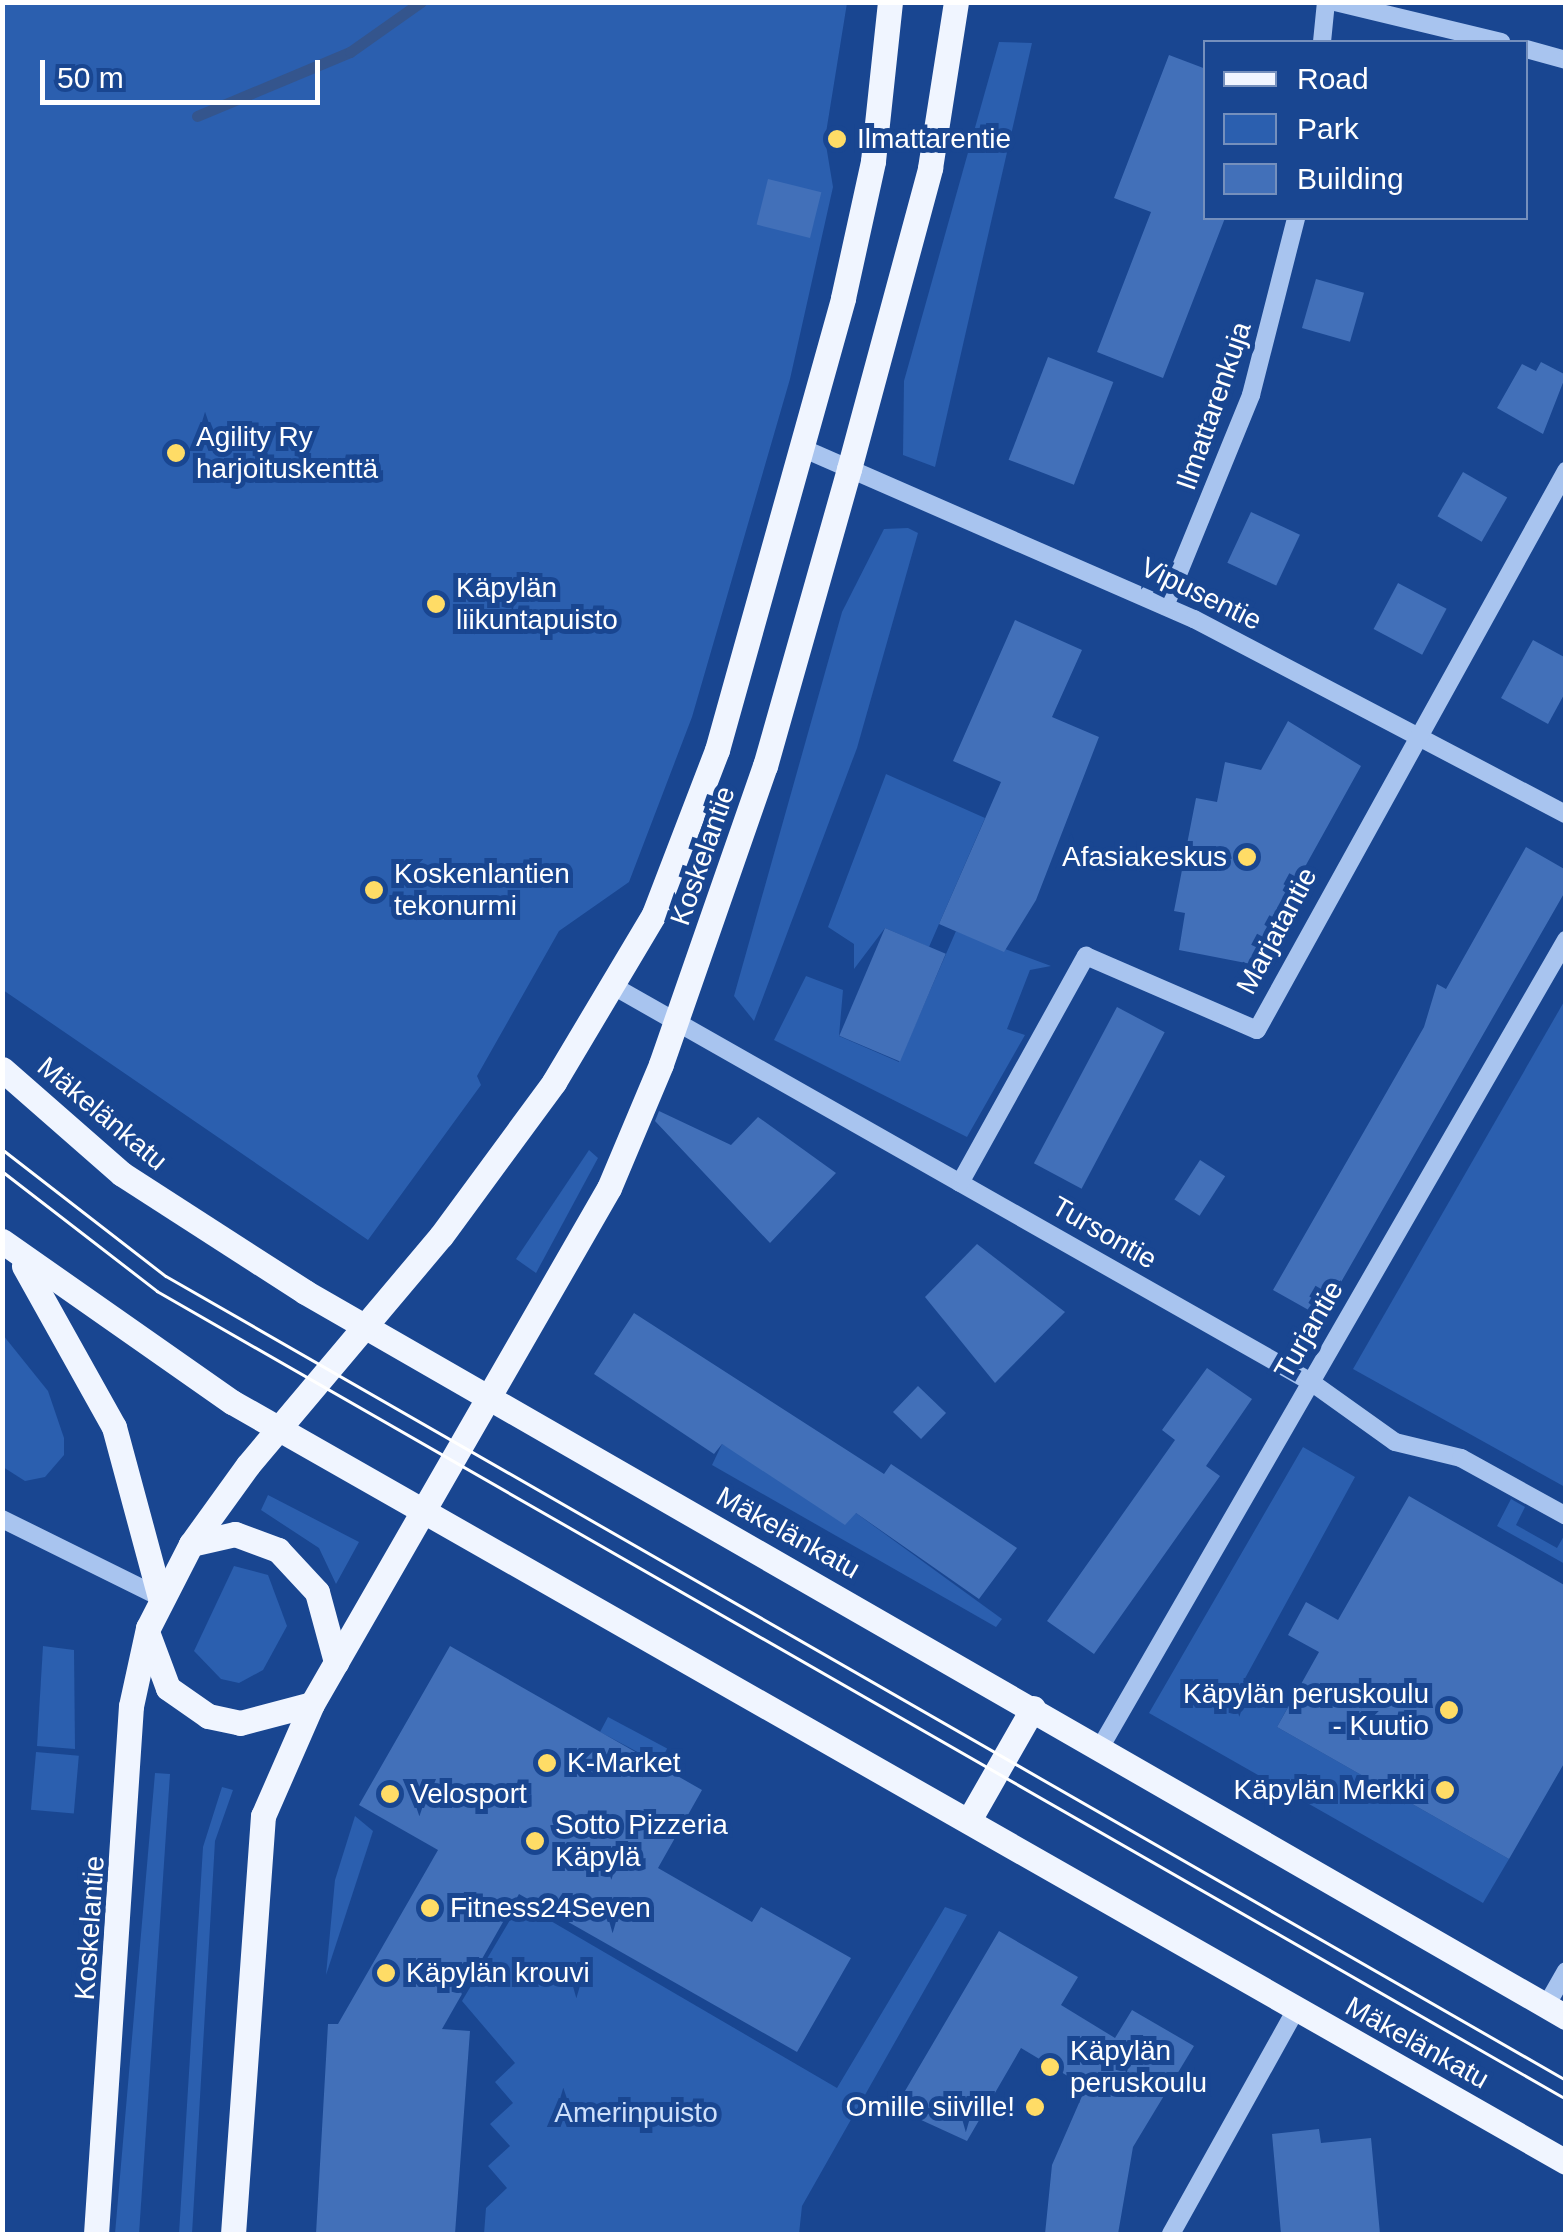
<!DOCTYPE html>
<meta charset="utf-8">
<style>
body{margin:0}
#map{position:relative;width:1568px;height:2237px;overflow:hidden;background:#194691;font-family:Helvetica,sans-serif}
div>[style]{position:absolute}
.green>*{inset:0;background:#2b5faf;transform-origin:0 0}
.stream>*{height:11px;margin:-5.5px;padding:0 5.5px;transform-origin:5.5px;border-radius:5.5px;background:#34558d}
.building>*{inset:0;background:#4270b9;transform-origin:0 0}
.minor>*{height:18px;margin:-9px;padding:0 9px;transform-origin:9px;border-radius:9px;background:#a8c4ef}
.major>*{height:25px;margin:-12.5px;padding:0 12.5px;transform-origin:12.5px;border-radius:12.5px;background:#f0f5ff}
.tram>*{height:2.5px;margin:-1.25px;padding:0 1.25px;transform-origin:1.25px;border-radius:1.25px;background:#fff}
.dots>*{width:28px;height:28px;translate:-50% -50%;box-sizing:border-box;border:5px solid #194691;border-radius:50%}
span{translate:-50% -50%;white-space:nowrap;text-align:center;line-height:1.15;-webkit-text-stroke:10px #194691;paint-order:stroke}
.poi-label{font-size:28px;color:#fff}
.left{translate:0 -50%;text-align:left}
.right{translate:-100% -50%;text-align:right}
.street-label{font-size:28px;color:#fff}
.park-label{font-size:28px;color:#cee0fb}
.frame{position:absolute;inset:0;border:5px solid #fff;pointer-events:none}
.legend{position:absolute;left:1203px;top:40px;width:325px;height:180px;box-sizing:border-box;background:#194691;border:2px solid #7590bd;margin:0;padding:12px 18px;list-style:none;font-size:30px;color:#fff}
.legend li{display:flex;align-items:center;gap:20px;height:50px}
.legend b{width:50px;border:2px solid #7590bd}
.scale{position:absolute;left:40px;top:60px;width:280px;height:45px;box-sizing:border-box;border:5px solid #fff;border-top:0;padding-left:12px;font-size:30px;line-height:35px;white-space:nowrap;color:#fff;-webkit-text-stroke:8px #194691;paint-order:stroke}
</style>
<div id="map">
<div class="green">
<i style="clip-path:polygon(2px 3px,847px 3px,825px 139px,833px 187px,790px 379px,692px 717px,629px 882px,559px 931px,477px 1076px,481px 1085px,368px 1240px,3px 990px)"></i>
<i style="clip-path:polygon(999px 42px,1032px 43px,935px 467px,903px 455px,904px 381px)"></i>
<i style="clip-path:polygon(908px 528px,918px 533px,857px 748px,754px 1021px,734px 996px,842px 612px,884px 529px)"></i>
<i style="clip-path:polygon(886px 774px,985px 818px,929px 947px,885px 928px,854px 969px,854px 944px,828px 927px)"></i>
<i style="clip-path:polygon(956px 931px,1051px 966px,1030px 970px,1007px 1029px,1025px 1035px,967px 1137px,774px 1040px,806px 976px,843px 990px,839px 1036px,899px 1062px)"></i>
<i style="clip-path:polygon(1565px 1000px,1565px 1487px,1353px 1369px)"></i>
<i style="clip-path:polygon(589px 1150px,598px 1158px,536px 1273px,516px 1259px)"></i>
<i style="clip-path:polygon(3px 1335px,48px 1391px,64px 1438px,64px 1455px,45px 1477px,25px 1481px,3px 1467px)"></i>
<i style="clip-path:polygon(722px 1444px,856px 1513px,1002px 1619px,996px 1627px,712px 1465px)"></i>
<i style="clip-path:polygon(1303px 1447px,1355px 1477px,1243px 1682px,1288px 1707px,1277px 1727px,1509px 1859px,1483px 1903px,1149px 1713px)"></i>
<i style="clip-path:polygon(268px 1495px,359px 1542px,336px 1584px,319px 1548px,261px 1510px)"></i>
<i style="clip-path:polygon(1511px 1499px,1525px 1507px,1516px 1525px,1557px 1548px,1565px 1534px,1565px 1564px,1497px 1526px)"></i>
<i style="clip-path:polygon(234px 1566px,268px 1575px,287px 1626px,263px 1670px,239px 1683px,221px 1679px,194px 1651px)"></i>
<i style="clip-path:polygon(43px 1646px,74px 1650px,75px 1749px,37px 1746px)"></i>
<i style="left:608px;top:1717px;width:67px;height:17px;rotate:28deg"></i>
<i style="left:36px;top:1752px;width:43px;height:58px;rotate:5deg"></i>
<i style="clip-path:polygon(155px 1773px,170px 1774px,139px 2234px,115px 2234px)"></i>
<i style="clip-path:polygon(222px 1787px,233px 1790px,215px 1841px,192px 2234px,179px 2234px,203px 1847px)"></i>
<i style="clip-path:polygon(355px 1816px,373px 1831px,326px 1975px,335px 1880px)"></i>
<i style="clip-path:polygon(520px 1903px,837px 2088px,945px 1907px,967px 1915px,802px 2206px,799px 2234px,484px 2234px,486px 2208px,507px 2188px,488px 2166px,510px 2146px,490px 2124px,513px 2103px,495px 2082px,515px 2063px,462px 2001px)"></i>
</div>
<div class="stream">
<i style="left:197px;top:116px;width:166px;rotate:-22.7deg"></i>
<i style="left:350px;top:52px;width:87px;rotate:-35.2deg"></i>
</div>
<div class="building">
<i style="clip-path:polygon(1169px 55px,1206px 69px,1206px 218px,1225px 218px,1163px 378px,1097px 352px,1151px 212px,1114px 198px)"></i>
<i style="left:768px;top:179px;width:55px;height:47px;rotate:14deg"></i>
<i style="left:1316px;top:279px;width:50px;height:51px;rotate:16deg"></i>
<i style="left:1048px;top:357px;width:70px;height:110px;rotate:21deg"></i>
<i style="clip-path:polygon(1541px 362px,1566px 375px,1543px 434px,1497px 408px,1522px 364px,1536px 371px)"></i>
<i style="left:1463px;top:472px;width:51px;height:51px;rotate:30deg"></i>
<i style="left:1251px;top:512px;width:54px;height:56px;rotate:25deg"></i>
<i style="left:1398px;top:583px;width:55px;height:52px;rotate:28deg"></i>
<i style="clip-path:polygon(1015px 620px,1082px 650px,1052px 717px,1099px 737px,1036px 900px,1004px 952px,939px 924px,1001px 782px,953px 761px)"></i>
<i style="clip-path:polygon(1533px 640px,1566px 658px,1566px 691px,1548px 724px,1501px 698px)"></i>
<i style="clip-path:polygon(1288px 721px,1361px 766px,1251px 964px,1179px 950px,1185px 913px,1174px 911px,1196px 798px,1217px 802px,1225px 762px,1261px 770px)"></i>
<i style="clip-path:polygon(1526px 847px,1566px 870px,1566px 890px,1321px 1317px,1273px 1290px,1424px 1027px,1437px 984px,1446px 989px)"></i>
<i style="left:885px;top:928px;width:66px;height:117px;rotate:23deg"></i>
<i style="left:1117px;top:1007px;width:54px;height:177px;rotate:28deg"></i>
<i style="clip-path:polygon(659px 1111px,731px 1145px,758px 1117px,836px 1173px,770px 1243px,655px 1121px)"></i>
<i style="left:1200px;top:1160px;width:30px;height:47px;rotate:33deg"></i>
<i style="clip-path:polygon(977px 1244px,1065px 1312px,995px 1383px,925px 1297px)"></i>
<i style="clip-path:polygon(634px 1313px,884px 1474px,891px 1464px,1017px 1548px,979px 1599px,856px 1513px,845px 1525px,722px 1444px,714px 1454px,594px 1374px)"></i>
<i style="clip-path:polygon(1207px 1368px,1252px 1399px,1206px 1466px,1220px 1476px,1094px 1654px,1047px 1621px,1175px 1440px,1162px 1430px)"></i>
<i style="left:918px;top:1386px;width:39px;height:36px;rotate:44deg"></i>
<i style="clip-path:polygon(1409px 1496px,1566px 1586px,1566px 1760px,1509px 1859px,1277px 1727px,1319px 1652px,1288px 1635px,1306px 1602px,1338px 1620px)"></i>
<i style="clip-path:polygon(450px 1646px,702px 1790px,658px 1868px,752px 1922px,761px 1907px,851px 1958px,797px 2052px,519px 1894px,442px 2029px,470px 2031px,455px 2234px,316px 2234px,328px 2024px,338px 2024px,438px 1850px,359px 1805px)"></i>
<i style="clip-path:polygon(999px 1931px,1078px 1977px,1061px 2005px,1115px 2038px,1132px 2010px,1194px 2046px,1133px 2147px,1118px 2234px,1045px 2234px,1052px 2165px,1086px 2087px,1021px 2048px,967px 2141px,895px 2108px)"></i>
<i style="clip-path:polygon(1319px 2129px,1321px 2143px,1371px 2138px,1380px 2234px,1281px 2234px,1272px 2134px)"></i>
</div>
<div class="minor">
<i style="left:1335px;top:2px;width:171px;rotate:13.5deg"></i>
<i style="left:1322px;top:42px;width:40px;rotate:-84.3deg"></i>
<i style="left:1526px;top:49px;width:41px;rotate:15.4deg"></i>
<i style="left:802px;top:448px;width:428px;rotate:23.6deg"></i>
<i style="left:1194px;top:619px;width:420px;rotate:27.7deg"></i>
<i style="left:1165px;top:606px;width:228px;rotate:-67.8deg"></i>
<i style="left:1251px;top:395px;width:183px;rotate:-75.7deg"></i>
<i style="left:615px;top:987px;width:800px;rotate:29.58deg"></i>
<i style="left:1311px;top:1382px;width:103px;rotate:35.5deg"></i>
<i style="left:1395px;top:1442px;width:68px;rotate:13.6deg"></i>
<i style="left:1461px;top:1458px;width:120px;rotate:28.9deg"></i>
<i style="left:960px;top:1183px;width:260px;rotate:-61deg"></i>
<i style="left:1086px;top:956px;width:186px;rotate:23.4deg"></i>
<i style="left:1257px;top:1030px;width:639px;rotate:-61.07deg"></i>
<i style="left:2px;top:1519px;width:176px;rotate:26.3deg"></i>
<i style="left:1100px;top:1748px;width:933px;rotate:-60.03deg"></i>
<i style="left:1546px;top:2006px;width:40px;rotate:-60.3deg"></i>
<i style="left:1171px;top:2234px;width:257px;rotate:-60.9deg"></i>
</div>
<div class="major">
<i style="left:2px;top:1069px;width:159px;rotate:41.2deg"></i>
<i style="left:122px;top:1174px;width:218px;rotate:32.8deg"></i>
<i style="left:305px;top:1292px;width:1455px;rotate:29.9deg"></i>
<i style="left:2px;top:1241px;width:281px;rotate:35deg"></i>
<i style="left:232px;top:1402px;width:1535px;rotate:29.67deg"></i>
<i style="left:24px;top:1266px;width:184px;rotate:60.8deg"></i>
<i style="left:114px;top:1427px;width:176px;rotate:74.9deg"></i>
<i style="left:191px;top:1544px;width:45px;rotate:-12.8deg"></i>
<i style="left:235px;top:1534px;width:46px;rotate:20.4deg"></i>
<i style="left:278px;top:1550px;width:57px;rotate:47.1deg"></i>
<i style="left:317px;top:1592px;width:73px;rotate:74.8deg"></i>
<i style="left:149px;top:1637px;width:54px;rotate:69.6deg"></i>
<i style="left:168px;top:1688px;width:49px;rotate:35deg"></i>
<i style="left:208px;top:1716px;width:33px;rotate:12deg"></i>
<i style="left:240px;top:1723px;width:74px;rotate:-14.8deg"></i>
<i style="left:969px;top:1820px;width:129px;rotate:-60.3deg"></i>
<i style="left:96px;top:2234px;width:529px;rotate:-86.21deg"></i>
<i style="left:131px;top:1706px;width:80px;rotate:-77.7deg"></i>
<i style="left:148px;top:1628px;width:94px;rotate:-62.9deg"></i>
<i style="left:191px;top:1544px;width:97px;rotate:-54.2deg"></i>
<i style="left:248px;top:1465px;width:299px;rotate:-49.9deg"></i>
<i style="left:441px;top:1236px;width:191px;rotate:-53.7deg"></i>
<i style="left:554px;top:1082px;width:196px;rotate:-59.2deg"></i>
<i style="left:654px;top:914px;width:176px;rotate:-69deg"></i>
<i style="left:717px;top:750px;width:469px;rotate:-74.4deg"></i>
<i style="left:843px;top:298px;width:140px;rotate:-77.6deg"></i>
<i style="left:873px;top:161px;width:160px;rotate:-83.9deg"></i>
<i style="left:233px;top:2234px;width:419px;rotate:-85.9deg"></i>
<i style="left:263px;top:1816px;width:122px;rotate:-66.4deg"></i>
<i style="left:312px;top:1704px;width:595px;rotate:-60.08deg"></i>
<i style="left:609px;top:1188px;width:134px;rotate:-67.2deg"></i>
<i style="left:661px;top:1064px;width:316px;rotate:-70.8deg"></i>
<i style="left:765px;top:766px;width:309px;rotate:-74.2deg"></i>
<i style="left:849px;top:469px;width:312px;rotate:-74.9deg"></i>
<i style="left:930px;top:168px;width:168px;rotate:-81.1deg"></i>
</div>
<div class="tram">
<i style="left:2px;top:1149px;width:207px;rotate:37.8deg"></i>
<i style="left:166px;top:1276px;width:1614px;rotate:29.87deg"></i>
<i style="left:2px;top:1171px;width:196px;rotate:37.7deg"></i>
<i style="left:157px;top:1291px;width:1624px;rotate:29.83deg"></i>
</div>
<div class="dots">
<i style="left:837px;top:139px;background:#ffdc66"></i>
<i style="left:176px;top:453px;background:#ffdc66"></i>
<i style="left:436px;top:604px;background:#ffdc66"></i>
<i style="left:1247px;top:857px;background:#ffdc66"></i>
<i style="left:374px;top:890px;background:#ffdc66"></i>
<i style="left:1449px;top:1710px;background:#ffdc66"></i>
<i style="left:547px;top:1763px;background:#ffdc66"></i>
<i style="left:1445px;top:1790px;background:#ffdc66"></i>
<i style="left:390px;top:1794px;background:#ffdc66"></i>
<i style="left:535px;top:1841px;background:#ffdc66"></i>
<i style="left:430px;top:1908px;background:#ffdc66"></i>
<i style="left:386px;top:1973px;background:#ffdc66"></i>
<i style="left:1050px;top:2067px;background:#ffdc66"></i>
<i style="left:1035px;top:2107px;background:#ffdc66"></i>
</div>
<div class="poi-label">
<span class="left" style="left:857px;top:139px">Ilmattarentie</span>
<span class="left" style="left:196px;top:453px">Agility Ry<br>harjoituskenttä</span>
<span class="left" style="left:456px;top:604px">Käpylän<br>liikuntapuisto</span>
<span class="right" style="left:1227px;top:857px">Afasiakeskus</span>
<span class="left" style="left:394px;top:890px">Koskenlantien<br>tekonurmi</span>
<span class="right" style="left:1429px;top:1710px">Käpylän peruskoulu<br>- Kuutio</span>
<span class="left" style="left:567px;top:1763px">K-Market</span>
<span class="right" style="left:1425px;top:1790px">Käpylän Merkki</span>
<span class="left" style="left:410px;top:1794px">Velosport</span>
<span class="left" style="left:555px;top:1841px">Sotto Pizzeria<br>Käpylä</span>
<span class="left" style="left:450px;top:1908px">Fitness24Seven</span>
<span class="left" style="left:406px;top:1973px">Käpylän krouvi</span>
<span class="left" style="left:1070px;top:2067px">Käpylän<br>peruskoulu</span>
<span class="right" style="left:1015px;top:2107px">Omille siiville!</span>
</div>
<div class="street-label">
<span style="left:1214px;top:406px;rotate:-71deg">Ilmattarenkuja</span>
<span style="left:1201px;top:594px;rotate:26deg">Vipusentie</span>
<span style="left:703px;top:856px;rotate:-71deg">Koskelantie</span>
<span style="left:1277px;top:931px;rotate:-62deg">Marjatantie</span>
<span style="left:102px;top:1114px;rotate:40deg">Mäkelänkatu</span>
<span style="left:1104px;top:1233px;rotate:30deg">Tursontie</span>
<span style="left:1309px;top:1330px;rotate:-60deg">Turjantie</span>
<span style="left:788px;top:1533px;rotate:29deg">Mäkelänkatu</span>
<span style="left:90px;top:1928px;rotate:-86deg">Koskelantie</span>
<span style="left:1417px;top:2043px;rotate:29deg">Mäkelänkatu</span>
</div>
<div class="park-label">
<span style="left:636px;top:2113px">Amerinpuisto</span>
</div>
<div class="frame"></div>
<ul class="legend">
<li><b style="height:12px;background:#f0f5ff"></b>Road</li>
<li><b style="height:28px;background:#2b5faf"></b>Park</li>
<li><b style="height:28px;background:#4270b9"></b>Building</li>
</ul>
<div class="scale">50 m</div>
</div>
